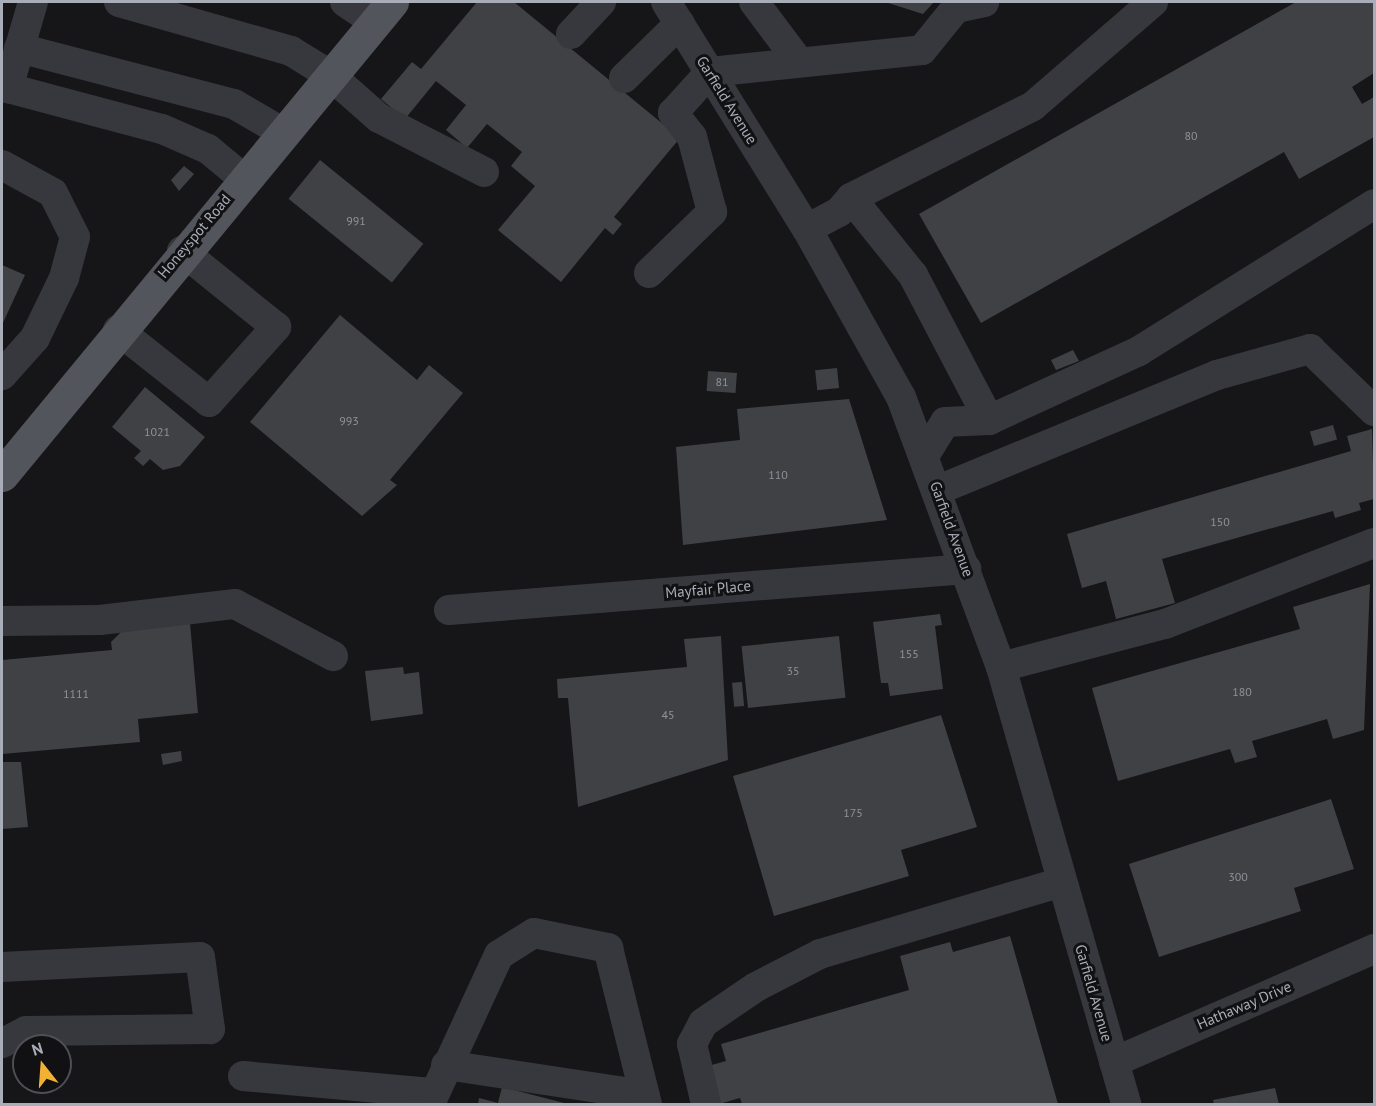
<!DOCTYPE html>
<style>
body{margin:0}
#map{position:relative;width:1376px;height:1106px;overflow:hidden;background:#161618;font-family:"PT Sans",sans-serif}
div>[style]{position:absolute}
.building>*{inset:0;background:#404145;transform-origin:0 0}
.minor>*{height:30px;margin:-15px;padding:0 15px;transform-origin:15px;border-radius:15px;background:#37383d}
.major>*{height:33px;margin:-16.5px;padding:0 16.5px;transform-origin:16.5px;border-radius:16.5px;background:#53555c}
span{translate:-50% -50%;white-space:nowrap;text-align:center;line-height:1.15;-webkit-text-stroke:6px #111113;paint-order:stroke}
.number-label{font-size:12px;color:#8e929b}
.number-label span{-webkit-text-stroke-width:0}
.street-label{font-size:15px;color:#a8adb8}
.frame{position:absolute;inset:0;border:3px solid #a8adb8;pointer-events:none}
.north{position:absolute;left:12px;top:1034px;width:60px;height:60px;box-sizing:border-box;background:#111113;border:2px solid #4d4f55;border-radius:50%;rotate:343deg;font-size:16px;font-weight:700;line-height:24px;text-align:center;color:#a8adb8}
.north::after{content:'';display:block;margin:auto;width:21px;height:27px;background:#f2b134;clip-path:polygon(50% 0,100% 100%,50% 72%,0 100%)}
</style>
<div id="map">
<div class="building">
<i style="clip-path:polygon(477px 2px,514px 2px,680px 138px,614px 217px,622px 224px,613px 235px,605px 228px,561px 282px,498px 230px,535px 186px,511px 166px,522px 152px,487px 124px,467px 148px,446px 130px,466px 105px,436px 81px,405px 119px,381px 99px,412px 62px,421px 69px)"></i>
<i style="clip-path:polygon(885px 2px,934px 2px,923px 14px)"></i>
<i style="clip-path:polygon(1296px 2px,1374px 2px,1374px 73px,1352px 87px,1362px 104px,1374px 97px,1374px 137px,1299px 179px,1284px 152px,981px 323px,919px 214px)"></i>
<i style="left:320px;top:160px;width:133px;height:50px;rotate:39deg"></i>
<i style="clip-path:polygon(184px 166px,194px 174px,179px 191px,171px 180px)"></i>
<i style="clip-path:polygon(2px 265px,25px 275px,2px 325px)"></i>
<i style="clip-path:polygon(340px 315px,417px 380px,429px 365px,463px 393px,390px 480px,397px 485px,362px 516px,250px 422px)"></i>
<i style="clip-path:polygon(1073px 350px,1079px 361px,1056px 370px,1051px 360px)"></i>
<i style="left:837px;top:368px;width:20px;height:22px;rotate:84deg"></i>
<i style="left:708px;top:371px;width:29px;height:20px;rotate:4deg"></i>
<i style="clip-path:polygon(145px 387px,205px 437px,180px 466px,163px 470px,150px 459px,143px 466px,134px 458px,141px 451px,112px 427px)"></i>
<i style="clip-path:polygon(849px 399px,887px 520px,683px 545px,676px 447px,740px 440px,737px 409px)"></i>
<i style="left:1333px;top:425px;width:15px;height:24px;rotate:74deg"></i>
<i style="clip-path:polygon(1372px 429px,1374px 499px,1359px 503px,1361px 510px,1335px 518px,1333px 511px,1162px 559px,1175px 603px,1116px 619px,1106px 581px,1082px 588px,1067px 534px,1351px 451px,1347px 436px)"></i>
<i style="clip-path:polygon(1370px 584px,1364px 730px,1333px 739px,1327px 719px,1252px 741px,1257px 757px,1235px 763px,1230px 749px,1118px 781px,1092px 688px,1300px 629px,1293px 607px)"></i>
<i style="clip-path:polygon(940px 614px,942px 625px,935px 626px,943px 689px,890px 696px,888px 683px,881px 683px,873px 622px)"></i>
<i style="clip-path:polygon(190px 623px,198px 713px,138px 719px,140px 742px,2px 754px,2px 660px,112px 650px,111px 642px,124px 629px)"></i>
<i style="clip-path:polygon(721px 636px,728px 760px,578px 807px,568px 698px,558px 698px,557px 679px,687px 667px,684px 639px)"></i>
<i style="left:839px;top:636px;width:62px;height:98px;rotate:84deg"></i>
<i style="clip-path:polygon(403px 667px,404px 674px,419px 672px,423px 714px,371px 721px,365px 671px)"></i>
<i style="left:742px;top:682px;width:24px;height:10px;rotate:85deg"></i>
<i style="clip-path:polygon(941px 715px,977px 827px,901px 850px,909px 876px,774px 916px,733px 776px)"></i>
<i style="clip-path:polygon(181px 751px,182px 761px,163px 765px,161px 754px)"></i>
<i style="clip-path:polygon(2px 762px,21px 762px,28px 827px,2px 829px)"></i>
<i style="clip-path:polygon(1331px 799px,1354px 869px,1294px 888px,1301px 911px,1159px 957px,1129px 864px)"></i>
<i style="clip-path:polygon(1010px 936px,1058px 1104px,742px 1104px,740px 1098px,719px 1104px,708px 1066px,726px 1061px,721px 1044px,909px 990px,900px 956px,950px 942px,953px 952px)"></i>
<i style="clip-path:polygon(502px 1087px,568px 1104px,478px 1104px,479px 1098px,498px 1103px)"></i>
<i style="clip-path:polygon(1275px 1088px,1279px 1104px,1214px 1104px,1213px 1100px)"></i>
</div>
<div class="minor">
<i style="left:33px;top:2px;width:90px;rotate:106.2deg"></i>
<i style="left:8px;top:88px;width:159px;rotate:14.9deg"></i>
<i style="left:162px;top:129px;width:50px;rotate:23.5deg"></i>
<i style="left:208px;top:149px;width:45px;rotate:39.6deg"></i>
<i style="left:119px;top:2px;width:179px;rotate:15.9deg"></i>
<i style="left:291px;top:51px;width:46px;rotate:31.6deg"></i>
<i style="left:330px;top:75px;width:65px;rotate:41.3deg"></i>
<i style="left:379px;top:118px;width:118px;rotate:27.2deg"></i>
<i style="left:345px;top:2px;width:36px;rotate:34deg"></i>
<i style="left:666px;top:2px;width:267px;rotate:58.2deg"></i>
<i style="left:807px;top:229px;width:193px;rotate:60.8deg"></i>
<i style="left:901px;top:397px;width:288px;rotate:69.7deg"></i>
<i style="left:1001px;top:667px;width:455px;rotate:74deg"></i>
<i style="left:754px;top:2px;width:75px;rotate:53.1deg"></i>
<i style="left:571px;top:34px;width:44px;rotate:-46.8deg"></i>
<i style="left:19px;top:48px;width:222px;rotate:14.6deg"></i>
<i style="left:234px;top:104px;width:56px;rotate:30.3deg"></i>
<i style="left:624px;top:78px;width:78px;rotate:-44.5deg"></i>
<i style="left:2px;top:165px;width:58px;rotate:28.8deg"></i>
<i style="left:53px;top:193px;width:49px;rotate:63.4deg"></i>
<i style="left:75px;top:237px;width:42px;rotate:105deg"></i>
<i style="left:64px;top:278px;width:67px;rotate:115.8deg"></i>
<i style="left:35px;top:338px;width:50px;rotate:131.7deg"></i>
<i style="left:851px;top:198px;width:99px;rotate:51.2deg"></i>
<i style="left:913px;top:275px;width:164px;rotate:62.3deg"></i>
<i style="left:807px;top:229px;width:36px;rotate:-28deg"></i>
<i style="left:839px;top:212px;width:18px;rotate:-49deg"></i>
<i style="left:851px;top:198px;width:204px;rotate:-26.8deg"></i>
<i style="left:1033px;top:106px;width:159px;rotate:-40.9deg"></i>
<i style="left:649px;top:273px;width:88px;rotate:-44.1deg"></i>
<i style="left:712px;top:212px;width:78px;rotate:-104.9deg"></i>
<i style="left:692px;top:137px;width:31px;rotate:-128deg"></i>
<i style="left:673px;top:113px;width:55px;rotate:-47.9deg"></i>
<i style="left:710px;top:72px;width:213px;rotate:-5.9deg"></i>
<i style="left:922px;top:50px;width:54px;rotate:-51deg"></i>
<i style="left:956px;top:8px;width:29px;rotate:-12deg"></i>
<i style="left:118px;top:330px;width:116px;rotate:38.4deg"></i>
<i style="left:209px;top:402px;width:101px;rotate:-48.2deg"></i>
<i style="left:276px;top:327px;width:121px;rotate:-141deg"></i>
<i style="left:924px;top:456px;width:40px;rotate:-58deg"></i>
<i style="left:945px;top:422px;width:44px;rotate:-2.6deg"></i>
<i style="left:989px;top:420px;width:165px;rotate:-24.7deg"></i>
<i style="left:1139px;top:351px;width:277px;rotate:-32deg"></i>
<i style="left:938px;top:490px;width:302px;rotate:-22.4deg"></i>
<i style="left:1217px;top:375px;width:97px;rotate:-15.6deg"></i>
<i style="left:1310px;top:349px;width:89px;rotate:44.1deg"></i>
<i style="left:449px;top:610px;width:519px;rotate:-4.53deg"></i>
<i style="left:2px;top:621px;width:98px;rotate:-0.6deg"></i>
<i style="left:100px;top:620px;width:136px;rotate:-6.8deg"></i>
<i style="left:235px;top:604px;width:111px;rotate:28deg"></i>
<i style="left:1001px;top:667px;width:170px;rotate:-14.7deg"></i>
<i style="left:1165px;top:624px;width:224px;rotate:-21.2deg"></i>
<i style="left:2px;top:967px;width:198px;rotate:-2.9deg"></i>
<i style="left:200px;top:957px;width:73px;rotate:82.1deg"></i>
<i style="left:210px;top:1029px;width:184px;rotate:179.4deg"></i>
<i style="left:26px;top:1031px;width:27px;rotate:153deg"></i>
<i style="left:1114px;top:1062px;width:283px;rotate:-23.5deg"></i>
<i style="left:446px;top:1065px;width:201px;rotate:8.6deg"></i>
<i style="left:243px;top:1076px;width:192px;rotate:5.1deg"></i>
<i style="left:430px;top:1104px;width:164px;rotate:-65.2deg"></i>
<i style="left:499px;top:955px;width:41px;rotate:-32.2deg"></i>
<i style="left:534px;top:933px;width:76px;rotate:11.5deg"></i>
<i style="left:608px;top:948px;width:161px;rotate:76deg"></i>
<i style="left:706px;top:1104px;width:62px;rotate:-103.1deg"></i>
<i style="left:692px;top:1044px;width:24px;rotate:-62deg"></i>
<i style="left:703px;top:1023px;width:64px;rotate:-34.2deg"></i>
<i style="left:756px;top:987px;width:72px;rotate:-27.3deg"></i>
<i style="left:820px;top:954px;width:252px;rotate:-16.6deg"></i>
</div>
<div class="major">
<i style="left:2px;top:475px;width:613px;rotate:-50.49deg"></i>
</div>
<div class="number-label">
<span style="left:1191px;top:136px">80</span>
<span style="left:356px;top:221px">991</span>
<span style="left:722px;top:382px">81</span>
<span style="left:349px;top:421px">993</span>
<span style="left:157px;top:432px">1021</span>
<span style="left:778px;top:475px">110</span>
<span style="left:1220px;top:522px">150</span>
<span style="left:909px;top:654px">155</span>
<span style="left:793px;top:671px">35</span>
<span style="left:1242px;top:692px">180</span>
<span style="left:76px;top:694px">1111</span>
<span style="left:668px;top:715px">45</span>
<span style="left:853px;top:813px">175</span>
<span style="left:1238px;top:877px">300</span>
</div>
<div class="street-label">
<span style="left:727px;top:100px;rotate:58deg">Garfield Avenue</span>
<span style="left:194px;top:236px;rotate:-50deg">Honeyspot Road</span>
<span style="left:952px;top:529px;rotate:70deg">Garfield Avenue</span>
<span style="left:708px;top:589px;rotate:-5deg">Mayfair Place</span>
<span style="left:1094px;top:993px;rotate:74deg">Garfield Avenue</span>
<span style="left:1244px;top:1005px;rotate:-23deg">Hathaway Drive</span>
</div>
<div class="frame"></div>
<div class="north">N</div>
</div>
